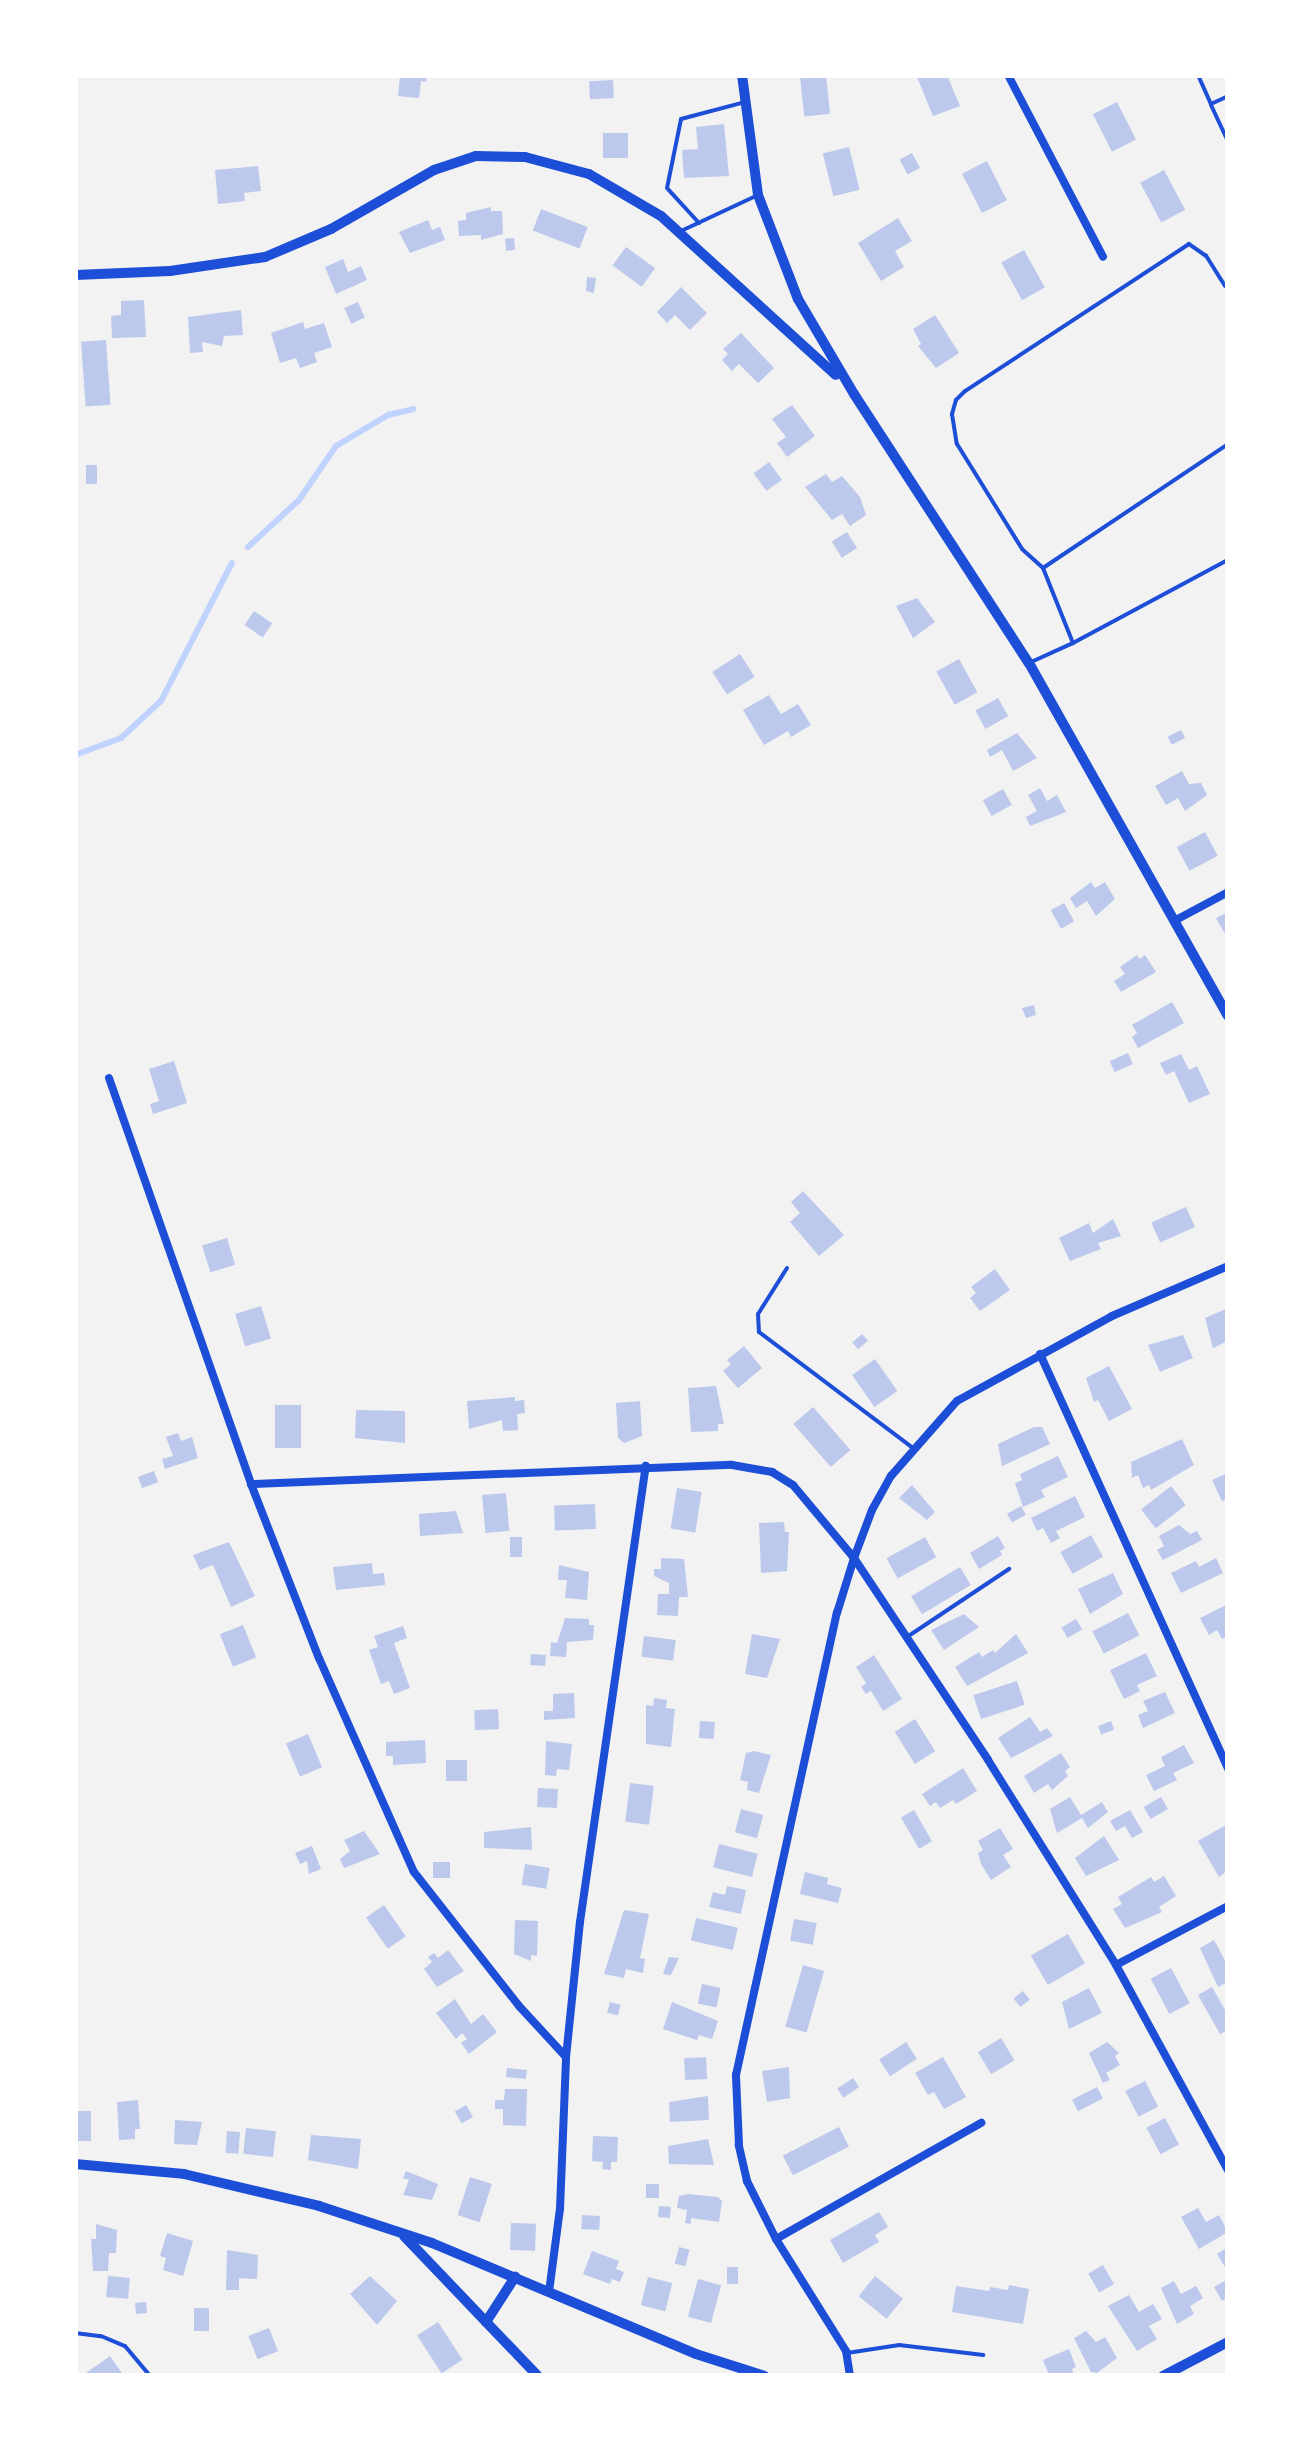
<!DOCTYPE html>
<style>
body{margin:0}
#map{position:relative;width:1303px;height:2451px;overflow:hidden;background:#f2f2f2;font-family:Karla,sans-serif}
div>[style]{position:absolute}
.stream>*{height:6px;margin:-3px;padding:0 3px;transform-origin:3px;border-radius:3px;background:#bfd3fe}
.building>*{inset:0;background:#bdc9ec;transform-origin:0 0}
.service>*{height:4px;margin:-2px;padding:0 2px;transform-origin:2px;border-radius:2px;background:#1d4ed8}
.minor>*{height:8px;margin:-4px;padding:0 4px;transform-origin:4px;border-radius:4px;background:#1d4ed8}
.tertiary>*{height:10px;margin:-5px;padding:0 5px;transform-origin:5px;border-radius:5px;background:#1d4ed8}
span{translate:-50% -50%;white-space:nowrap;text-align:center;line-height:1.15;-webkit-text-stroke:8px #fff;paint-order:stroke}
.frame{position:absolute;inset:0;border:78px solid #fff;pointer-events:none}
</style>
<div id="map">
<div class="stream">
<i style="left:248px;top:547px;width:69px;rotate:-42.7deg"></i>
<i style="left:299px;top:500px;width:65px;rotate:-55.6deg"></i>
<i style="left:336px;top:446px;width:61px;rotate:-30.8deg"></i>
<i style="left:388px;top:415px;width:26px;rotate:-13deg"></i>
<i style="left:75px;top:755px;width:49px;rotate:-20.3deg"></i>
<i style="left:121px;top:738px;width:54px;rotate:-42.8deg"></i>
<i style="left:161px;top:701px;width:155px;rotate:-62.8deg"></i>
</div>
<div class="building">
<i style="clip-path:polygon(400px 75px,427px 75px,426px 82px,421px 81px,419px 98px,398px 96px)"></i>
<i style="left:826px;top:75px;width:39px;height:26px;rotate:84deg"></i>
<i style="clip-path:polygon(947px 75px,960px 106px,933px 116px,917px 77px)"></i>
<i style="left:613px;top:80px;width:18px;height:24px;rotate:87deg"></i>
<i style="left:1117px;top:102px;width:42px;height:27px;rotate:63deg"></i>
<i style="clip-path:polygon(724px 124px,729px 176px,684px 178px,682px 150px,698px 149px,696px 127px)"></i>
<i style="left:603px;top:133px;width:25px;height:25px"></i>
<i style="left:849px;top:147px;width:44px;height:27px;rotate:76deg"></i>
<i style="left:912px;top:153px;width:17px;height:14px;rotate:62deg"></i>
<i style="left:987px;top:161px;width:44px;height:28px;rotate:63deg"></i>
<i style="clip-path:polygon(258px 166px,261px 191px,244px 193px,245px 201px,218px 204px,215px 170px)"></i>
<i style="left:1164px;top:170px;width:45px;height:27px;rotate:62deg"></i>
<i style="clip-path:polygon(491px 207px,491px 211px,502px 211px,503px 234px,481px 240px,481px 235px,459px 236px,458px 221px,466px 220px,466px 213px)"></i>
<i style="left:541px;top:209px;width:50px;height:23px;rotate:21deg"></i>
<i style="clip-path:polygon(898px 218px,912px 241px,895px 251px,904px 267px,881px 281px,858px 243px)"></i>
<i style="clip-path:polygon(428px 220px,432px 230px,440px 227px,445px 240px,410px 253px,399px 232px)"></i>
<i style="left:514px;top:238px;width:12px;height:9px;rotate:85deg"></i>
<i style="left:626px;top:247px;width:36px;height:23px;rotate:36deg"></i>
<i style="left:1024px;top:250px;width:43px;height:26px;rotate:61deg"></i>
<i style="clip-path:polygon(343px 259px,348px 272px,361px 266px,367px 280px,336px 294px,325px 267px)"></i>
<i style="clip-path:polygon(587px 277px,596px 278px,594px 293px,586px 291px)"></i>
<i style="clip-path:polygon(681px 287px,707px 313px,690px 330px,675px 315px,667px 323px,657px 312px)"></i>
<i style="clip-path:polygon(144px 300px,146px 337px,112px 338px,111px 316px,121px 315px,121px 301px)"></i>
<i style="left:358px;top:302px;width:17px;height:15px;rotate:66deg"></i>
<i style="clip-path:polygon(241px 310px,243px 335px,224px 336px,222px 346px,202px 342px,203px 352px,190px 353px,188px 317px)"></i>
<i style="clip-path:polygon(935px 315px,959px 353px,936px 368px,918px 346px,921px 344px,913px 329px)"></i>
<i style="clip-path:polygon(303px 322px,305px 329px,324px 323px,332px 347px,314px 353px,317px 362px,300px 368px,296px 358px,280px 363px,271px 333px)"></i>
<i style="clip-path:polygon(741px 333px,774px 368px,758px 383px,739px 364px,732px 371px,722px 360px,728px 354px,723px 349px)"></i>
<i style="left:106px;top:340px;width:65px;height:25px;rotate:86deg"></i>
<i style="clip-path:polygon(792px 405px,815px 436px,787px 457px,777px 443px,786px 437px,772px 419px)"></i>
<i style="left:769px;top:462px;width:22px;height:19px;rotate:54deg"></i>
<i style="left:86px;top:465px;width:11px;height:19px"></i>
<i style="clip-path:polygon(826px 474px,832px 482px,842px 476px,860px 497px,866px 515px,850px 526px,842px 514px,832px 520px,805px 487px)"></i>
<i style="left:847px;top:532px;width:19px;height:18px;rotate:58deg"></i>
<i style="clip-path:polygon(917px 598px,935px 622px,913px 638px,896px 606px)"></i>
<i style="left:254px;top:611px;width:22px;height:17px;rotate:34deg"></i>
<i style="left:740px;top:654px;width:27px;height:33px;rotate:57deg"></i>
<i style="left:959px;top:659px;width:38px;height:26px;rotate:61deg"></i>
<i style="clip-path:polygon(769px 695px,781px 714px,798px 704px,811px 725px,791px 737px,788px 731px,764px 745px,743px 710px)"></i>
<i style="left:998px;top:698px;width:21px;height:26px;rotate:61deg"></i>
<i style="left:1181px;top:730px;width:9px;height:15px;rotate:63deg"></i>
<i style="clip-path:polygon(1017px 733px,1037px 758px,1013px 771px,1002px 750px,990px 757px,987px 750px)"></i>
<i style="clip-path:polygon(1182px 771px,1189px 784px,1201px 783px,1207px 795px,1185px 811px,1178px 798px,1166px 805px,1155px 786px)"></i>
<i style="clip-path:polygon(1040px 788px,1047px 801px,1057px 795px,1066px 812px,1030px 826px,1026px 817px,1037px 811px,1028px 795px)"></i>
<i style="left:1003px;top:789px;width:18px;height:23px;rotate:61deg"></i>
<i style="left:1205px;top:832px;width:27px;height:32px;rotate:62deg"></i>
<i style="clip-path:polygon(1091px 882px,1095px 888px,1105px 882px,1115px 899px,1096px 916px,1087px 901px,1076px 908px,1070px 898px)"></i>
<i style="left:1064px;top:903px;width:21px;height:15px;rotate:61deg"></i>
<i style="clip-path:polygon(1228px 912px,1228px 939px,1216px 918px)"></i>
<i style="clip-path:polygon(1137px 955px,1140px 959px,1145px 955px,1156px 972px,1121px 992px,1114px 981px,1125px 974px,1120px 967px)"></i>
<i style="clip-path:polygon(1172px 1002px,1184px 1023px,1138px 1048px,1132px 1037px,1137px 1033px,1132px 1025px)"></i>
<i style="clip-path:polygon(1034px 1005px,1036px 1015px,1026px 1018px,1022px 1008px)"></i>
<i style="left:1128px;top:1053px;width:12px;height:20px;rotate:66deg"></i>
<i style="clip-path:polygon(1181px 1054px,1189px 1070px,1197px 1066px,1210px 1094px,1189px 1103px,1174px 1071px,1166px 1075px,1160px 1063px)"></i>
<i style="clip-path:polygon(174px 1061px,187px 1103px,153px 1114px,150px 1104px,159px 1101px,149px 1069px)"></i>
<i style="clip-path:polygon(803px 1191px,844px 1235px,819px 1256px,790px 1222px,800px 1213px,791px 1202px)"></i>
<i style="left:1186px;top:1207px;width:22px;height:38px;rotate:66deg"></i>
<i style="clip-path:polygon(1113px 1219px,1121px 1236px,1098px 1243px,1101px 1249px,1070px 1261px,1059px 1238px,1089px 1223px,1093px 1233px)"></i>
<i style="left:227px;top:1238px;width:28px;height:26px;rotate:73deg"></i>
<i style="clip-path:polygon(995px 1269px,1010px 1290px,980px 1311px,970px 1298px,976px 1293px,971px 1287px)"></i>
<i style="left:261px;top:1306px;width:34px;height:27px;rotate:73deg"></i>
<i style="clip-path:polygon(1228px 1308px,1228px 1341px,1213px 1348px,1205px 1318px)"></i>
<i style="left:862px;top:1334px;width:9px;height:13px;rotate:49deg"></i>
<i style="clip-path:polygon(1183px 1335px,1193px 1358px,1160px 1372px,1148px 1345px)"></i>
<i style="clip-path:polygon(744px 1346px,762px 1368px,738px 1388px,723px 1371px,731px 1364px,727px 1360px)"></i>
<i style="left:875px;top:1359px;width:39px;height:28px;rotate:55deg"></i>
<i style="clip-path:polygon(1109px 1366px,1132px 1409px,1109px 1421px,1098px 1400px,1094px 1402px,1086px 1378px)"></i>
<i style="clip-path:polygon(716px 1386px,724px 1424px,718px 1424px,718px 1431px,691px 1432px,688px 1388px)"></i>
<i style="clip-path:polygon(515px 1397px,515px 1401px,524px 1400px,525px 1413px,517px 1414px,518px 1430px,503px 1431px,502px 1420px,469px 1429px,467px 1401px)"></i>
<i style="clip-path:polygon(640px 1401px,642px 1436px,624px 1443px,618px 1438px,616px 1403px)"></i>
<i style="left:275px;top:1405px;width:26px;height:43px"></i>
<i style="left:813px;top:1407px;width:57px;height:26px;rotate:49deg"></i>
<i style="clip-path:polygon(356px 1410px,405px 1411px,405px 1443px,355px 1438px)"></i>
<i style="clip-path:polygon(1034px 1427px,1042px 1427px,1050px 1444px,1002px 1466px,998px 1444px)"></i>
<i style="clip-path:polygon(178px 1433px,181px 1441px,192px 1437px,198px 1458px,165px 1469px,162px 1459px,173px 1456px,166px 1437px)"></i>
<i style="clip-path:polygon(1182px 1439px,1194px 1465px,1151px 1490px,1149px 1485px,1143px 1488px,1138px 1475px,1132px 1478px,1131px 1462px)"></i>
<i style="clip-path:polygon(1058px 1456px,1068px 1477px,1041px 1490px,1045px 1497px,1023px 1507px,1015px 1483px,1022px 1480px,1020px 1474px)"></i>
<i style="left:154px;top:1471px;width:12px;height:17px;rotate:70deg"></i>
<i style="clip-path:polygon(1228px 1473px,1228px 1499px,1222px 1501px,1212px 1480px)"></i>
<i style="clip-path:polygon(912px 1485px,935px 1512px,927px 1520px,899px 1498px)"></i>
<i style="left:1171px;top:1486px;width:24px;height:38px;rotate:52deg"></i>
<i style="left:677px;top:1488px;width:25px;height:41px;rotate:9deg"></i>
<i style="left:506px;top:1493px;width:38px;height:24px;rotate:85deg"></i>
<i style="clip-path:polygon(1075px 1496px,1085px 1517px,1056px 1531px,1060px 1538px,1051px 1543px,1043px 1528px,1037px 1531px,1031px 1518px)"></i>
<i style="left:595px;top:1504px;width:25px;height:41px;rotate:88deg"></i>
<i style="left:1021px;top:1506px;width:10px;height:16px;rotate:61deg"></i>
<i style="clip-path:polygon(456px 1511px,463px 1533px,420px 1536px,419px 1514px)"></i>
<i style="clip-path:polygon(784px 1522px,785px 1532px,789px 1532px,787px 1571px,761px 1573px,759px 1523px)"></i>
<i style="clip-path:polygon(1179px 1525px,1190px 1534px,1197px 1531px,1202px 1540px,1163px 1560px,1157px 1550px,1164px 1546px,1159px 1536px)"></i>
<i style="left:1091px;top:1535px;width:25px;height:35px;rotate:61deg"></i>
<i style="clip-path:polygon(998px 1536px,1005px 1548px,1000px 1551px,1002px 1555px,979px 1569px,970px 1553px)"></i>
<i style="left:510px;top:1537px;width:12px;height:20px"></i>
<i style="left:925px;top:1537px;width:23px;height:44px;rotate:61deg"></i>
<i style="clip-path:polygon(229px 1542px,255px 1596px,231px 1607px,213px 1565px,200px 1570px,193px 1555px)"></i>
<i style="clip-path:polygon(661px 1558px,684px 1559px,688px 1597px,679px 1597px,678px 1616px,657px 1615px,658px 1594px,669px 1594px,669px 1583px,654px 1576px,654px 1569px,661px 1569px)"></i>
<i style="clip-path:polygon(1216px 1558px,1223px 1573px,1181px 1593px,1171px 1573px,1196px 1561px,1199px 1567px)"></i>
<i style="clip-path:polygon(372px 1563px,373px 1574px,384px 1573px,385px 1585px,336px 1590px,333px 1567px)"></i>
<i style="clip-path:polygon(559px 1565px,589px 1572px,587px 1600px,565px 1598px,567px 1580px,558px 1580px)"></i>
<i style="left:960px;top:1567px;width:21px;height:57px;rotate:59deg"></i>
<i style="clip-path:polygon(1113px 1573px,1123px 1594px,1090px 1614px,1078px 1589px)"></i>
<i style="clip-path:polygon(1228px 1604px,1228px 1636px,1222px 1639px,1217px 1630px,1209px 1635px,1200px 1618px)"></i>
<i style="left:1128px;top:1613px;width:25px;height:40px;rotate:63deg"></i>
<i style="clip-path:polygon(964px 1614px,979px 1627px,944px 1650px,931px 1630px)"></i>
<i style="clip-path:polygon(565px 1618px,589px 1619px,589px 1625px,594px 1625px,593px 1640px,567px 1642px,566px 1657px,550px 1656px,551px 1642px,557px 1643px)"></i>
<i style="left:1076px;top:1619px;width:12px;height:17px;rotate:59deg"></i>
<i style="left:243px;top:1625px;width:35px;height:25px;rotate:68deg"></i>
<i style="clip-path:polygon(403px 1626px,407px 1638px,394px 1643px,410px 1688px,394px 1694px,389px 1681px,381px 1684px,369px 1650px,378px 1647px,374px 1636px)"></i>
<i style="clip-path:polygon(752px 1634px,780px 1639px,767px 1678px,745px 1674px)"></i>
<i style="clip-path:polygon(1016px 1634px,1028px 1653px,967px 1686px,955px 1667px,979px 1652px,982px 1657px,993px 1650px,995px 1653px)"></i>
<i style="left:644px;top:1636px;width:32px;height:21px;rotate:7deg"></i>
<i style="clip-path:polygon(1146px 1653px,1157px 1676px,1137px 1685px,1140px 1691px,1124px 1699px,1110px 1670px)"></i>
<i style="left:531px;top:1654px;width:15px;height:11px;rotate:4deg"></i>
<i style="clip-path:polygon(874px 1655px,902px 1699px,883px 1711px,871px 1691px,866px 1694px,861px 1687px,866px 1683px,856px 1667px)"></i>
<i style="left:1017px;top:1681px;width:25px;height:46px;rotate:72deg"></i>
<i style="clip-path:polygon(1165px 1692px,1175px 1713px,1143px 1728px,1138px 1715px,1148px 1711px,1143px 1701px)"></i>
<i style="clip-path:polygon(574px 1693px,575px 1718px,544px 1720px,544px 1711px,553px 1711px,553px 1694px)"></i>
<i style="clip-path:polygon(654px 1698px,667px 1700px,666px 1708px,675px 1709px,671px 1747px,646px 1744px,646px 1705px,653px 1706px)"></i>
<i style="left:498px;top:1709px;width:20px;height:24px;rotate:87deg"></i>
<i style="clip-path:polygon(1030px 1717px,1040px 1732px,1047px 1728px,1053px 1736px,1011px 1758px,998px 1738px)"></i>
<i style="left:915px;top:1719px;width:38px;height:24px;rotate:58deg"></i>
<i style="left:700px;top:1721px;width:15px;height:17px;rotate:4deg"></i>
<i style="left:1111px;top:1721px;width:9px;height:14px;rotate:69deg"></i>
<i style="left:308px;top:1734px;width:36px;height:24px;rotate:67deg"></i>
<i style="clip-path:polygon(425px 1740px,426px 1763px,393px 1765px,393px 1756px,386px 1756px,386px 1742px)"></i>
<i style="clip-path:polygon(546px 1741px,572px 1744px,569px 1770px,557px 1769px,556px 1776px,545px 1775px)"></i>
<i style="clip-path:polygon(1184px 1745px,1194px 1763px,1173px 1773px,1177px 1780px,1154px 1791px,1146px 1775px,1165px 1766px,1161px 1757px)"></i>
<i style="clip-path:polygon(754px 1751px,771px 1755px,759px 1793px,747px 1790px,748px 1782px,740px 1780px,746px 1753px)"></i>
<i style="clip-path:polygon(1061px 1753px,1070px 1767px,1065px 1771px,1068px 1776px,1052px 1790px,1048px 1784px,1034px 1793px,1024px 1776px)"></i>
<i style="left:446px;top:1760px;width:21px;height:21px"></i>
<i style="clip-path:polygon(963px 1768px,977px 1791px,956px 1804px,953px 1800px,940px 1808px,936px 1802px,930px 1806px,922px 1794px)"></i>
<i style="left:630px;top:1783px;width:24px;height:39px;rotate:7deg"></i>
<i style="left:538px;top:1788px;width:20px;height:19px;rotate:3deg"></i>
<i style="clip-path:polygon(1070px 1797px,1081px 1815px,1102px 1802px,1108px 1812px,1088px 1828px,1082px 1818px,1057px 1833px,1050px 1809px)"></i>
<i style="left:1161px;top:1797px;width:14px;height:20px;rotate:60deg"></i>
<i style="left:741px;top:1809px;width:23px;height:24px;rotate:15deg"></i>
<i style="left:914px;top:1810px;width:36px;height:15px;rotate:60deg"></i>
<i style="clip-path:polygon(1130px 1810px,1143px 1832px,1132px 1838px,1125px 1826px,1116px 1831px,1110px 1821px)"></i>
<i style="clip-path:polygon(1226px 1825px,1228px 1870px,1219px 1877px,1198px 1841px)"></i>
<i style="clip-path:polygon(531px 1827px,532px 1850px,484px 1848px,484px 1832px)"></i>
<i style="clip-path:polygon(1000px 1828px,1013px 1849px,1003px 1855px,1011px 1867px,991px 1880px,981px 1864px,978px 1853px,983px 1850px,978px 1841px)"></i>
<i style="clip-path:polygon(364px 1831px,380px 1854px,344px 1868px,340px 1859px,350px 1851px,344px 1840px)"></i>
<i style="clip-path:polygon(1104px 1836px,1119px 1860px,1086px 1876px,1075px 1858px)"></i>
<i style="left:719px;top:1844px;width:40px;height:24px;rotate:14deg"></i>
<i style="clip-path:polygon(312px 1846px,321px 1869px,309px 1874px,307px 1861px,300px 1864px,295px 1853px)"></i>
<i style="left:450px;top:1862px;width:16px;height:17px;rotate:90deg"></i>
<i style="left:525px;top:1864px;width:25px;height:21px;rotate:9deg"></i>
<i style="clip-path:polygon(805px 1872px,828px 1878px,827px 1884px,842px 1888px,838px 1903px,800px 1894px)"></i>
<i style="clip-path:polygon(1164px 1876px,1176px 1896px,1159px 1907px,1162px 1912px,1125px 1928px,1113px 1909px,1122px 1904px,1118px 1897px,1151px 1877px,1154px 1882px)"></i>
<i style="clip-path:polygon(727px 1886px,746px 1890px,741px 1914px,709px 1907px,713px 1892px,725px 1895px)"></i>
<i style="left:384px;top:1905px;width:38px;height:22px;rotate:55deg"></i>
<i style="clip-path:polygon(624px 1910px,649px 1914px,640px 1958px,645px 1959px,643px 1973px,626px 1969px,624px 1978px,604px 1974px)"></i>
<i style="left:696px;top:1918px;width:43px;height:23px;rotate:13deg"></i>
<i style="left:794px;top:1919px;width:23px;height:22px;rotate:10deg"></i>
<i style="clip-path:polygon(515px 1920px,538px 1921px,537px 1956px,531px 1955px,531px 1961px,514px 1954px)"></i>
<i style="left:1068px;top:1934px;width:34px;height:43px;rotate:60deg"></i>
<i style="clip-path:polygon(1214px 1940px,1228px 1966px,1228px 1982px,1218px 1987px,1200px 1948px)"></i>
<i style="clip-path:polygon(448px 1950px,464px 1971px,437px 1987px,424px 1969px,432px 1962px,428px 1957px,434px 1953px,438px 1958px)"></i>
<i style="clip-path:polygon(669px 1957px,679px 1958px,671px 1975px,663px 1974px)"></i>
<i style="left:803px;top:1965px;width:22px;height:64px;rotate:16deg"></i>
<i style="left:1171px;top:1968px;width:40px;height:23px;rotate:62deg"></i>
<i style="left:702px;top:1984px;width:19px;height:20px;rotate:12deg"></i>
<i style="clip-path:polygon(1212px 1987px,1228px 2015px,1228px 2030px,1220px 2034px,1198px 1995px)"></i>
<i style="clip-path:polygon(1089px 1988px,1102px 2013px,1069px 2029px,1062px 2002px)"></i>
<i style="left:1023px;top:1991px;width:11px;height:12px;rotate:52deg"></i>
<i style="clip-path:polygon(455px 1999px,471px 2024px,483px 2014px,497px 2032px,469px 2054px,461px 2043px,467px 2039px,462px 2033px,456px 2039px,436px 2013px)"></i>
<i style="left:610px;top:2002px;width:11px;height:11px;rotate:15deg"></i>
<i style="clip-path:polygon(672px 2002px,718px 2021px,712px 2039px,699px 2035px,697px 2040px,663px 2029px)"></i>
<i style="left:1001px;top:2038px;width:26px;height:27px;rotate:59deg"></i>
<i style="left:906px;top:2042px;width:20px;height:32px;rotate:57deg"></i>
<i style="clip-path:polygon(1107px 2042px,1119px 2053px,1115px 2056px,1120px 2065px,1106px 2073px,1110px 2080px,1103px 2083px,1089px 2053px)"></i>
<i style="left:706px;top:2057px;width:22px;height:22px;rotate:87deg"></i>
<i style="clip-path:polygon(943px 2057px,966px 2097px,944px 2109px,934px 2092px,928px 2095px,915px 2073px)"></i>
<i style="clip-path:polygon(789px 2067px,790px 2098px,767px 2102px,762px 2071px)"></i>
<i style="left:507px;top:2068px;width:20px;height:9px;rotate:6deg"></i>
<i style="left:853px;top:2078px;width:11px;height:19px;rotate:56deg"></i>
<i style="left:1145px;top:2081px;width:29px;height:22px;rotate:63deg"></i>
<i style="left:1097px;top:2087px;width:13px;height:28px;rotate:63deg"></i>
<i style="clip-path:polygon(505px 2089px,527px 2089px,526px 2126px,503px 2125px,503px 2109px,495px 2109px,495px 2100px,504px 2100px)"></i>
<i style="clip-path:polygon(708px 2096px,709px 2120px,670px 2122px,669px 2102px)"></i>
<i style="clip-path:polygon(138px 2100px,140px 2129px,135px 2129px,135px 2139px,119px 2140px,117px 2102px)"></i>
<i style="left:466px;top:2105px;width:14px;height:13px;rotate:60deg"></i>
<i style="left:91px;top:2111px;width:30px;height:16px;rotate:90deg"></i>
<i style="left:1165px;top:2118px;width:30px;height:21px;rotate:62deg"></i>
<i style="clip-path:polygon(175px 2120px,202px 2122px,197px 2145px,174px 2144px)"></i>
<i style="left:839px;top:2127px;width:22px;height:63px;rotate:63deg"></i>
<i style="left:246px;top:2128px;width:30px;height:26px;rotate:6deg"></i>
<i style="left:227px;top:2131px;width:13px;height:22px;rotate:4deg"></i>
<i style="clip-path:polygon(311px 2135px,361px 2139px,358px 2169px,308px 2160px)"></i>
<i style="clip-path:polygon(593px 2136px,618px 2137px,617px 2162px,611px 2162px,611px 2170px,602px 2169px,603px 2162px,592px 2161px)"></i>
<i style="clip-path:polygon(708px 2139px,714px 2165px,669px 2164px,668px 2146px)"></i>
<i style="clip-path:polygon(406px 2171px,438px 2184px,432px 2200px,403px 2195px,409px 2180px,403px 2178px)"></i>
<i style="left:470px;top:2177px;width:23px;height:40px;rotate:18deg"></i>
<i style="left:646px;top:2184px;width:13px;height:14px"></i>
<i style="clip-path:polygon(688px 2194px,718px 2197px,722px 2201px,719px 2222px,691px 2218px,691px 2224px,685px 2223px,687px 2210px,677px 2208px,679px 2196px)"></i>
<i style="left:659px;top:2206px;width:12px;height:11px;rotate:5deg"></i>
<i style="clip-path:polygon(1198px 2208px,1206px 2222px,1219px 2215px,1228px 2232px,1199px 2249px,1181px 2217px)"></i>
<i style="clip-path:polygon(879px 2212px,888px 2227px,875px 2235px,879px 2242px,843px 2263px,830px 2240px)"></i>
<i style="left:582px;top:2215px;width:18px;height:14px;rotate:3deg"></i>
<i style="left:511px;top:2223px;width:25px;height:27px;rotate:2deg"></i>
<i style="clip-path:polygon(96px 2224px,117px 2230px,116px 2253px,109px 2253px,108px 2271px,93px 2271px,91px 2239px,96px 2239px)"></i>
<i style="clip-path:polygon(167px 2233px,193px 2241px,183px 2276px,163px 2270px,166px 2258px,160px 2256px)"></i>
<i style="left:679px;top:2247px;width:11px;height:17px;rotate:15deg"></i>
<i style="clip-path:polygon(1228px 2247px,1228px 2272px,1217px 2254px)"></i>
<i style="clip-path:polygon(227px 2250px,258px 2255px,257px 2279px,239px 2278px,239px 2290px,226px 2290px)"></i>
<i style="clip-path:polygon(592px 2251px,619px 2261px,616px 2269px,624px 2272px,620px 2282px,612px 2279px,610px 2284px,583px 2274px)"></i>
<i style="left:1103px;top:2265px;width:22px;height:17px;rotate:60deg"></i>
<i style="left:727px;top:2267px;width:11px;height:17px"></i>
<i style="left:108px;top:2276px;width:22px;height:21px;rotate:5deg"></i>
<i style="clip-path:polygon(370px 2276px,397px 2301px,377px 2325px,350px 2294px)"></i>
<i style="left:875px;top:2276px;width:36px;height:26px;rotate:39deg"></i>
<i style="left:648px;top:2277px;width:25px;height:29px;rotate:14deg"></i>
<i style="left:698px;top:2279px;width:24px;height:39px;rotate:15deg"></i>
<i style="clip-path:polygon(1228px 2279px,1228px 2297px,1222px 2301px,1214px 2287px)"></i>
<i style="clip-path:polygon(1174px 2281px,1181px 2294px,1196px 2286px,1203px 2298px,1190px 2306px,1194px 2314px,1177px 2324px,1161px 2288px)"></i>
<i style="clip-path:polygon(1009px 2285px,1029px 2289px,1023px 2324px,952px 2312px,956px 2286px,989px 2291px,990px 2287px,1008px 2290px)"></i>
<i style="clip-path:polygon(1129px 2295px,1139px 2312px,1153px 2304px,1162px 2319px,1149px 2326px,1157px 2339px,1137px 2351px,1108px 2306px)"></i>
<i style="left:146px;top:2302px;width:11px;height:11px;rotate:85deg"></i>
<i style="left:194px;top:2308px;width:15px;height:23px"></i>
<i style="left:438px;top:2322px;width:45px;height:25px;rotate:57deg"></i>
<i style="left:269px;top:2328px;width:25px;height:22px;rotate:69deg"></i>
<i style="clip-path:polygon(1086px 2331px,1096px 2342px,1105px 2337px,1117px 2358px,1097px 2373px,1091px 2372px,1074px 2338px)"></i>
<i style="clip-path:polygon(1069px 2349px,1076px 2367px,1072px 2369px,1074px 2376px,1049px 2375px,1043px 2360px)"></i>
<i style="clip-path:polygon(110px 2356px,124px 2376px,88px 2376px,86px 2373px)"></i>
</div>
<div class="service">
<i style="left:1198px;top:75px;width:32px;rotate:66deg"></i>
<i style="left:1211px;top:104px;width:19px;rotate:-25deg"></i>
<i style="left:1211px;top:105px;width:40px;rotate:65deg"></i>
<i style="left:699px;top:223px;width:47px;rotate:-132.4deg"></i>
<i style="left:667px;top:188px;width:70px;rotate:-78.5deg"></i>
<i style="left:681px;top:119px;width:62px;rotate:-14.9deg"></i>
<i style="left:681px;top:231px;width:85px;rotate:-25.1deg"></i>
<i style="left:1225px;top:286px;width:36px;rotate:-122deg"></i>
<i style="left:1206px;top:256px;width:21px;rotate:-145deg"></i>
<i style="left:1189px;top:244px;width:268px;rotate:146.7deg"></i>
<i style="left:965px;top:391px;width:13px;rotate:135deg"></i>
<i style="left:956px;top:400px;width:15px;rotate:106deg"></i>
<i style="left:952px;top:414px;width:30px;rotate:81deg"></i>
<i style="left:957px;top:444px;width:123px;rotate:58.2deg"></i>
<i style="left:1022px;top:549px;width:28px;rotate:42deg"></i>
<i style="left:1043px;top:568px;width:81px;rotate:68.2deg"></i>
<i style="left:1073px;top:643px;width:176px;rotate:-28.2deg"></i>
<i style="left:1043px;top:568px;width:223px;rotate:-33.8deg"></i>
<i style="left:1029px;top:663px;width:48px;rotate:-24.4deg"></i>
<i style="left:787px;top:1268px;width:54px;rotate:122.2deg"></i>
<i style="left:758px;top:1314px;width:18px;rotate:87deg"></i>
<i style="left:759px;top:1332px;width:193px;rotate:37deg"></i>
<i style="left:907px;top:1637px;width:123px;rotate:-33.7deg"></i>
<i style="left:75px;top:2333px;width:26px;rotate:7deg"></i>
<i style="left:101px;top:2336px;width:26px;rotate:23deg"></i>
<i style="left:125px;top:2346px;width:39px;rotate:50deg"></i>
<i style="left:847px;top:2353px;width:53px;rotate:-8.7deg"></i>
<i style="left:899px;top:2345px;width:85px;rotate:6.8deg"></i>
</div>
<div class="minor">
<i style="left:1008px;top:75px;width:205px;rotate:62.4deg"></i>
<i style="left:1174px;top:921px;width:61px;rotate:-28.2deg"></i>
<i style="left:109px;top:1078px;width:430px;rotate:70.7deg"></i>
<i style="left:251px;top:1484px;width:187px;rotate:68.7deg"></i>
<i style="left:319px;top:1658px;width:234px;rotate:66.1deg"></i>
<i style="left:414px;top:1872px;width:170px;rotate:51.9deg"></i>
<i style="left:519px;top:2006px;width:69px;rotate:47.3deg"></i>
<i style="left:1040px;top:1354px;width:455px;rotate:65.6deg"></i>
<i style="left:251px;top:1484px;width:481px;rotate:-2.3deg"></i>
<i style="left:732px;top:1465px;width:41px;rotate:9.9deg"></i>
<i style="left:772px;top:1472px;width:25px;rotate:32deg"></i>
<i style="left:793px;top:1485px;width:95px;rotate:50.1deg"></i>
<i style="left:854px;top:1558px;width:242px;rotate:56.4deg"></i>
<i style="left:988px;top:1760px;width:242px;rotate:58deg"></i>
<i style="left:1116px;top:1965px;width:234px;rotate:61.4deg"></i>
<i style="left:1116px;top:1965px;width:127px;rotate:-27.8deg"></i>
<i style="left:776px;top:2239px;width:236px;rotate:-29.5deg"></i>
<i style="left:549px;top:2292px;width:84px;rotate:-82.5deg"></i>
<i style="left:560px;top:2209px;width:152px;rotate:-87.7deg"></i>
<i style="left:566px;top:2057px;width:136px;rotate:-84.1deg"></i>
<i style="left:580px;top:1922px;width:461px;rotate:-81.8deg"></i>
<i style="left:850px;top:2376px;width:25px;rotate:-99deg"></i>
<i style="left:846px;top:2351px;width:132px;rotate:-122deg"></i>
<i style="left:776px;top:2239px;width:65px;rotate:-116.6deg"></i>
<i style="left:747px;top:2181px;width:37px;rotate:-103deg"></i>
<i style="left:739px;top:2145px;width:70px;rotate:-92.5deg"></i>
<i style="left:736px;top:2075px;width:473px;rotate:-77.7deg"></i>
<i style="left:837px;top:1613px;width:58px;rotate:-72.8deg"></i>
<i style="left:854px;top:1558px;width:51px;rotate:-69.4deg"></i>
<i style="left:872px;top:1510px;width:39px;rotate:-61deg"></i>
<i style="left:891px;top:1476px;width:100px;rotate:-48.7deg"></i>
<i style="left:957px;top:1401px;width:177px;rotate:-28.7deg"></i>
<i style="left:1112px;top:1316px;width:126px;rotate:-23.3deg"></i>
</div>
<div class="tertiary">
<i style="left:742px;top:75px;width:121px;rotate:82.4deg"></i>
<i style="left:758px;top:195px;width:111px;rotate:69deg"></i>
<i style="left:798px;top:299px;width:110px;rotate:59.5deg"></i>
<i style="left:854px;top:394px;width:321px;rotate:57deg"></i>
<i style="left:1029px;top:663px;width:405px;rotate:60.6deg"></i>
<i style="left:75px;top:275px;width:95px;rotate:-2.4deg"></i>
<i style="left:170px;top:271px;width:96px;rotate:-8.4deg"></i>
<i style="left:265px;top:257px;width:72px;rotate:-23deg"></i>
<i style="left:331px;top:229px;width:119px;rotate:-29.8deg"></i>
<i style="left:434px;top:170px;width:44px;rotate:-18.4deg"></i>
<i style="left:476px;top:156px;width:49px;rotate:1.2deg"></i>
<i style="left:525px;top:157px;width:66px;rotate:14.9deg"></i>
<i style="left:589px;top:174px;width:83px;rotate:30.3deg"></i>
<i style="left:661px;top:216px;width:236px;rotate:42.3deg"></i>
<i style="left:75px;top:2164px;width:109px;rotate:5.2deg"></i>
<i style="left:184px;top:2174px;width:139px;rotate:13.3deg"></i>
<i style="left:319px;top:2206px;width:119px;rotate:18.1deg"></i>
<i style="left:432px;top:2243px;width:286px;rotate:22.8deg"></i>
<i style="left:696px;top:2354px;width:72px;rotate:17.7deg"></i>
<i style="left:404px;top:2236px;width:194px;rotate:46.3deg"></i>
<i style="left:486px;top:2322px;width:54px;rotate:-57.2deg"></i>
<i style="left:1163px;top:2376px;width:73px;rotate:-27.6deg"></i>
</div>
<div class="frame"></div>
</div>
